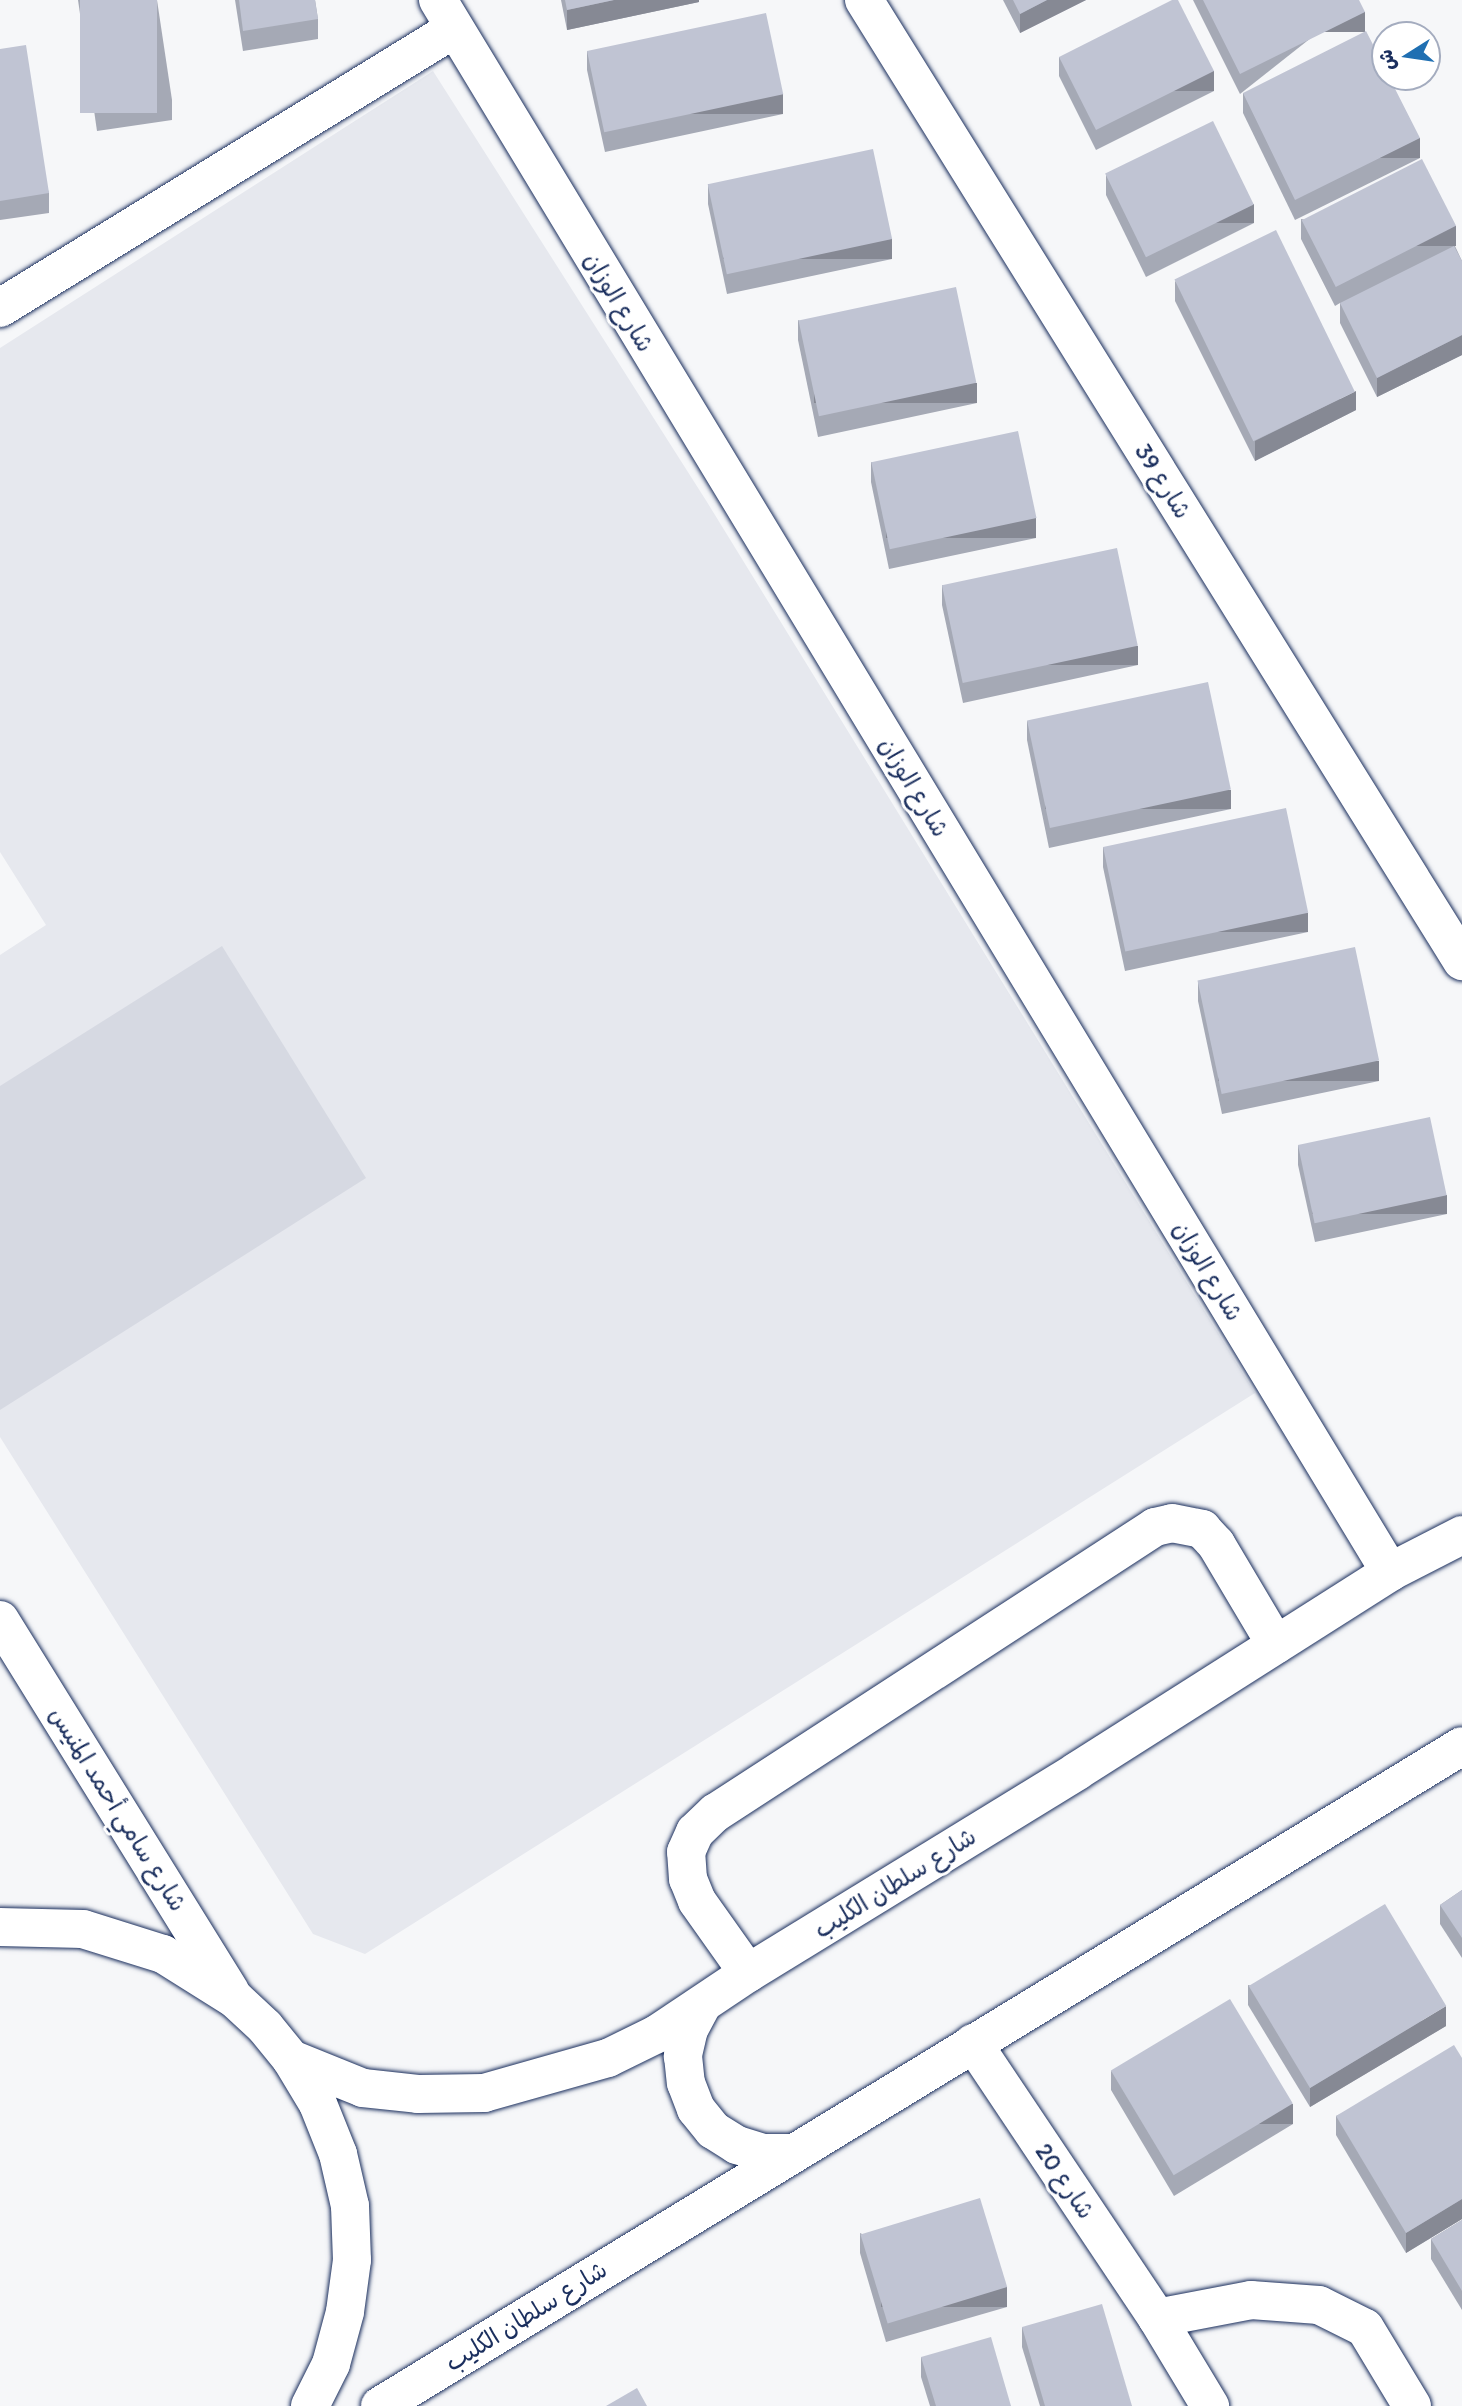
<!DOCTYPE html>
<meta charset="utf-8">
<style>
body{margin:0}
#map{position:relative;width:1462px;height:2406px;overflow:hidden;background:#f6f7f9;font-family:Itim,"Playpen Sans Arabic",sans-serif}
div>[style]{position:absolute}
.built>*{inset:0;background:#e6e8ee}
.green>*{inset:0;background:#d6d9e2}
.roads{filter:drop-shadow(0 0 2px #1b2f5e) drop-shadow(0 0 2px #1b2f5e)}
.minor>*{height:38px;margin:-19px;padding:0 19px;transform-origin:19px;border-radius:19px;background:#fff}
.major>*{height:38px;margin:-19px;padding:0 19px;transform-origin:19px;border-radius:19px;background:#fff}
.wall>*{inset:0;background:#a5a9b5}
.shaded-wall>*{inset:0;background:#868994;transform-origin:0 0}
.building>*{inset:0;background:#c0c4d3;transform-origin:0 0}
span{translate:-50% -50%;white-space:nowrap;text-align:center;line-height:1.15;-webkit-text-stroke:6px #fff;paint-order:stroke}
.street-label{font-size:24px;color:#1b2f5e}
.north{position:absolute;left:1371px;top:21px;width:70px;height:70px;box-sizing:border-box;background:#fff;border:2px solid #a4acbf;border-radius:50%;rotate:258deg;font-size:19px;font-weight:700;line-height:28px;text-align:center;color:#1b2f5e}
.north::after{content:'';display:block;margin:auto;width:24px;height:32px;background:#1f6fb2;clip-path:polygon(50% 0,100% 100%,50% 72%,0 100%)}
</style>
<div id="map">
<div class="built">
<i style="clip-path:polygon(433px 71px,707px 502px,1255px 1393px,365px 1954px,313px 1934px,0 1437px,0 955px,46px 925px,0 852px,0 348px)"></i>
</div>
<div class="green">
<i style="clip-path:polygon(222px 946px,366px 1178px,0 1410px,0 1086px)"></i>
</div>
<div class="roads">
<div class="minor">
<i style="left:438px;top:0;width:1838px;rotate:58.8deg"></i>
<i style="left:864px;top:0;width:1132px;rotate:58.11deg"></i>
<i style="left:0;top:308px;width:533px;rotate:-31.57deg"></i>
<i style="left:748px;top:1973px;width:88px;rotate:-125.3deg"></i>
<i style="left:697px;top:1901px;width:24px;rotate:-112deg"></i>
<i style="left:688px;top:1879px;width:27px;rotate:-94deg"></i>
<i style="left:686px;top:1852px;width:22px;rotate:-66deg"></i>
<i style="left:695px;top:1832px;width:28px;rotate:-44deg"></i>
<i style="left:715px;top:1813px;width:525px;rotate:-33.02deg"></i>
<i style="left:1155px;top:1527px;width:17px;rotate:-13deg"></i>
<i style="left:1172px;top:1523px;width:31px;rotate:11deg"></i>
<i style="left:1202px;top:1529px;width:21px;rotate:47deg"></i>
<i style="left:1216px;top:1544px;width:117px;rotate:59.3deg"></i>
<i style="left:702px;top:2005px;width:27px;rotate:118deg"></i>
<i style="left:689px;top:2029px;width:28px;rotate:103deg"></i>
<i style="left:683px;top:2056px;width:27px;rotate:84deg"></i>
<i style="left:686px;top:2083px;width:28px;rotate:69deg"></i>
<i style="left:696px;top:2109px;width:27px;rotate:51deg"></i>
<i style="left:713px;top:2130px;width:28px;rotate:32deg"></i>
<i style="left:737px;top:2145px;width:27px;rotate:17deg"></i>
<i style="left:763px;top:2153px;width:27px"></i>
<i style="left:973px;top:2043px;width:331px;rotate:56.2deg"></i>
<i style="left:1157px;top:2318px;width:103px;rotate:58.9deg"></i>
<i style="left:291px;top:2059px;width:78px;rotate:21.9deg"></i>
<i style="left:363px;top:2088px;width:55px;rotate:6.2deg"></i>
<i style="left:418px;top:2094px;width:66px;rotate:-0.9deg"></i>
<i style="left:484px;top:2093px;width:129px;rotate:-15.8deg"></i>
<i style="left:608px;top:2058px;width:55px;rotate:-26.1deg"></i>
<i style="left:657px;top:2034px;width:110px;rotate:-33.8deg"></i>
<i style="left:748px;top:1973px;width:386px;rotate:-31.5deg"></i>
<i style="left:1077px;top:1771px;width:371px;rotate:-32.4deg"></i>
<i style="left:1390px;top:1572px;width:81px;rotate:-27.2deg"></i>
<i style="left:1157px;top:2318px;width:96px;rotate:-10.8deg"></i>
<i style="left:1251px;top:2300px;width:68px;rotate:4.2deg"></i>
<i style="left:1319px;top:2305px;width:51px;rotate:26.6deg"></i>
<i style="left:1365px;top:2328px;width:91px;rotate:58.9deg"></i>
<i style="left:380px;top:2406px;width:1267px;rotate:-31.38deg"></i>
</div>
<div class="major">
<i style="left:0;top:1620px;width:437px;rotate:58.2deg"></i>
<i style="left:0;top:1927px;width:83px;rotate:1.4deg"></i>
<i style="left:83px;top:1929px;width:84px;rotate:17.4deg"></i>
<i style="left:163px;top:1954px;width:85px;rotate:32deg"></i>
<i style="left:235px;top:1999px;width:41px;rotate:43deg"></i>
<i style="left:265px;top:2027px;width:41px;rotate:50.9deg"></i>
<i style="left:291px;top:2059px;width:52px;rotate:59deg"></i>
<i style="left:318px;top:2104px;width:54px;rotate:68.2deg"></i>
<i style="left:338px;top:2154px;width:53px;rotate:77deg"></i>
<i style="left:350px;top:2206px;width:54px;rotate:87.9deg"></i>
<i style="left:352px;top:2260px;width:52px;rotate:97.7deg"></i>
<i style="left:345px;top:2312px;width:54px;rotate:105.1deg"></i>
<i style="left:331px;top:2364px;width:47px;rotate:116.6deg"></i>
</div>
</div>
<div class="wall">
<i style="clip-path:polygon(78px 0,157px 0,172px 100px,172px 120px,97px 131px)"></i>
<i style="clip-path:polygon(235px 0,315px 0,318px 19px,318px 39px,243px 51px)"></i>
<i style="clip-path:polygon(561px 0,699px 0,699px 2px,567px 30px)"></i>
<i style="clip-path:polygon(1003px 0,1086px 0,1020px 33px)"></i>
<i style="clip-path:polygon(1193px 0,1359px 0,1240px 94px)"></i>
<i style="clip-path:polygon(0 49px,49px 193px,49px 213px,0 220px)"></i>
<i style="clip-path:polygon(587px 51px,783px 114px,605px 152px,587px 70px)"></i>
<i style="clip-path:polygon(1059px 57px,1214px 91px,1096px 150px,1059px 76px)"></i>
<i style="clip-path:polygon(1243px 93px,1420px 158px,1295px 220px,1243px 113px)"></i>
<i style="clip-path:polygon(1106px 175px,1254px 223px,1146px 277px,1106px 195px)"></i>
<i style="clip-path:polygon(708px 184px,892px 259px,727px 294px,708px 204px)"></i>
<i style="clip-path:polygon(1301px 219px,1456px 246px,1455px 246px,1462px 261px,1462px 355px,1377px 397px,1340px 323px,1340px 303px,1335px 306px,1301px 239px)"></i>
<i style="clip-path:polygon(1175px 281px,1356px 410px,1255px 461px,1175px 301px)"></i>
<i style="clip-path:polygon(798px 320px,977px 403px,818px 437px,798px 340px)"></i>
<i style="clip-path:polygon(871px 462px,1036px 538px,889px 569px,871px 482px)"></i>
<i style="clip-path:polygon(942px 585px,1138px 665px,963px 703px,942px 605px)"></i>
<i style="clip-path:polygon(1027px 721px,1231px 809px,1049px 848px,1027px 740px)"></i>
<i style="clip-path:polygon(1103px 847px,1308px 932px,1125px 971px,1103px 867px)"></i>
<i style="clip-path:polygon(1198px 981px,1379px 1081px,1222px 1114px,1198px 1001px)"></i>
<i style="clip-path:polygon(1298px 1145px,1447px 1214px,1315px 1242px,1298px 1165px)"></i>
<i style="clip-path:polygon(1462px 1890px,1462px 1958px,1440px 1924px,1440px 1905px)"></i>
<i style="clip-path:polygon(1248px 1985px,1446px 2026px,1310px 2107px,1248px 2005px)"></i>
<i style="clip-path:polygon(1462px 2058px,1462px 2219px,1406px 2253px,1336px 2135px,1336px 2116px)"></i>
<i style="clip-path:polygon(1111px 2071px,1293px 2124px,1174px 2196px,1111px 2090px)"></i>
<i style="clip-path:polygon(1462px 2220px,1462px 2310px,1431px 2259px,1431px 2239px)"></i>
<i style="clip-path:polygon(860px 2233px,1007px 2307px,886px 2342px,860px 2253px)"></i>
<i style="clip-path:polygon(1022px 2327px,1132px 2406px,1040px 2406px,1022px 2347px)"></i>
<i style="clip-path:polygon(921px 2357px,1011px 2406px,930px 2406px,921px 2377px)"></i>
</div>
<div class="shaded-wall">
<i style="clip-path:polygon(614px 0,699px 0,699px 2px,567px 30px,567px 10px)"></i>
<i style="clip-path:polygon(1047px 0,1086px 0,1020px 33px,1020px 14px)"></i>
<i style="left:1365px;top:12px;width:20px;height:140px;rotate:90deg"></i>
<i style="left:1214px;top:71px;width:20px;height:132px;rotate:90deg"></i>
<i style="left:783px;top:94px;width:20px;height:182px;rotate:90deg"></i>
<i style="left:1420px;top:138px;width:20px;height:140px;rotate:90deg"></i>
<i style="left:1254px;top:204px;width:19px;height:121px;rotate:90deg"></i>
<i style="left:1456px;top:226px;width:20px;height:135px;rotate:90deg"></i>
<i style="left:892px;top:239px;width:20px;height:169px;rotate:90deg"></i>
<i style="clip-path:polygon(1462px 335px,1462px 355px,1377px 397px,1377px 378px)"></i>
<i style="left:977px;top:383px;width:20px;height:163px;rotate:90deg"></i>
<i style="clip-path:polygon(1356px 391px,1356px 410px,1255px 461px,1255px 441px)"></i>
<i style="left:1036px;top:518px;width:20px;height:150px;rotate:90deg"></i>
<i style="left:1138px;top:646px;width:19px;height:179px;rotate:90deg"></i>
<i style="left:1231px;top:790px;width:19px;height:186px;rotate:90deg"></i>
<i style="left:1308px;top:913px;width:19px;height:187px;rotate:90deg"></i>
<i style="left:1379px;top:1061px;width:20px;height:161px;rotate:90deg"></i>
<i style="left:1447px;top:1195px;width:19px;height:135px;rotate:90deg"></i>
<i style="clip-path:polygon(1446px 2006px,1446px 2026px,1310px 2107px,1310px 2088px)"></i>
<i style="left:1293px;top:2104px;width:20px;height:139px;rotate:90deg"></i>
<i style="clip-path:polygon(1462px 2199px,1462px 2219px,1406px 2253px,1406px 2233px)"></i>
<i style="left:1007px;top:2287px;width:20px;height:126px;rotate:90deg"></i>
</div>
<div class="building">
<i style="left:80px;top:0;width:77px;height:113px"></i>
<i style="clip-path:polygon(239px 0,315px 0,318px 19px,243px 31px)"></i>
<i style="clip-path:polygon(565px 0,614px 0,567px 10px)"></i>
<i style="clip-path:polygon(1013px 0,1047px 0,1020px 14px)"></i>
<i style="clip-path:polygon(1172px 0,1178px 0,1214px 71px,1096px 130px,1059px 57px)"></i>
<i style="clip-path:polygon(1203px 0,1359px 0,1365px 12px,1240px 74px)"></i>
<i style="left:766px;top:13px;width:83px;height:183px;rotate:78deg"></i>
<i style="clip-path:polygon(1366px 31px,1385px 68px,1385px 77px,1389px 77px,1420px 138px,1295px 200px,1243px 93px)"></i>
<i style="clip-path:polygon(26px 45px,49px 193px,0 201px,0 49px)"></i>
<i style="left:1213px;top:121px;width:93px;height:120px;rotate:64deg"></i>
<i style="left:873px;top:149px;width:92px;height:169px;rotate:78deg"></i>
<i style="left:1422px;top:159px;width:75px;height:135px;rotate:63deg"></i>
<i style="left:1276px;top:230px;width:180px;height:113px;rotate:64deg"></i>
<i style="clip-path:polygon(1454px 246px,1462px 261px,1462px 335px,1377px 378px,1340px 303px)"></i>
<i style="left:956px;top:287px;width:98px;height:161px;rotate:78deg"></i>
<i style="left:1018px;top:431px;width:89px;height:150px;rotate:78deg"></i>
<i style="left:1117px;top:548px;width:100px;height:179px;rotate:78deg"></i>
<i style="left:1208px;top:682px;width:110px;height:185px;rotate:78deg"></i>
<i style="left:1286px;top:808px;width:107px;height:187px;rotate:78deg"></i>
<i style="left:1355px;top:947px;width:116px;height:161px;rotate:78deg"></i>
<i style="left:1430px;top:1117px;width:80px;height:135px;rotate:78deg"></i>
<i style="clip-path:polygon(1462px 1890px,1462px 1938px,1440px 1905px)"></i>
<i style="left:1385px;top:1904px;width:119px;height:159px;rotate:59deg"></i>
<i style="left:1230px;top:1999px;width:122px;height:139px;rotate:59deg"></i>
<i style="clip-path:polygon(1454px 2045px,1462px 2058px,1462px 2199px,1406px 2233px,1336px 2116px)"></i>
<i style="left:980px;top:2198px;width:93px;height:125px;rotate:73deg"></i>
<i style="clip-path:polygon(1462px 2220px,1462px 2291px,1431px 2239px)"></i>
<i style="clip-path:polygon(1102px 2304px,1132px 2406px,1045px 2406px,1022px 2327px)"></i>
<i style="clip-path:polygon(991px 2337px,1011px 2406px,936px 2406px,921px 2357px)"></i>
<i style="clip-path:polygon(637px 2388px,647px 2406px,606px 2406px)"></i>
</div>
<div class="street-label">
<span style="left:619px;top:302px;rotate:59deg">شارع الوزان</span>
<span style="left:1163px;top:481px;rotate:58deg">شارع 39</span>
<span style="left:914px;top:787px;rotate:59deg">شارع الوزان</span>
<span style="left:1208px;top:1271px;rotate:59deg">شارع الوزان</span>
<span style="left:118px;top:1809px;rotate:58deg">شارع سامي أحمد المنيس</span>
<span style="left:895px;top:1883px;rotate:-32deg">شارع سلطان الكليب</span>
<span style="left:1065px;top:2181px;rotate:56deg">شارع 20</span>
<span style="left:526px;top:2316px;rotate:-32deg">شارع سلطان الكليب</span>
</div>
<div class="north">ش</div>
</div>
